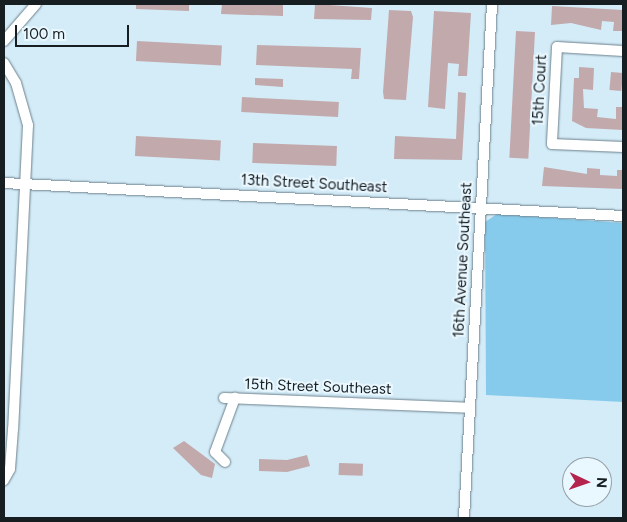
<!DOCTYPE html>
<style>
body{margin:0}
#map{position:relative;width:627px;height:522px;overflow:hidden;background:#d4ecf8;font-family:Figtree,sans-serif}
div>[style]{position:absolute}
.green>*{inset:0;background:#87cbec}
.building>*{inset:0;background:#c2a9ac;transform-origin:0 0}
.roads{filter:drop-shadow(0 0 1px #6c818c) drop-shadow(0 0 1px #6c818c)}
.minor>*{height:10px;margin:-5px;padding:0 5px;transform-origin:5px;border-radius:5px;background:#fff}
span{translate:-50% -50%;white-space:nowrap;text-align:center;line-height:1.15;-webkit-text-stroke:4px #e9f7ff;paint-order:stroke}
.street-label{font-size:15px;color:#161e22}
.frame{position:absolute;inset:0;border:5px solid #161e22;pointer-events:none}
.north{position:absolute;left:562px;top:457px;width:50px;height:50px;box-sizing:border-box;background:#e9f7ff;border:1px solid #95a0a7;border-radius:50%;rotate:93deg;font-size:14px;font-weight:700;line-height:20px;text-align:center;color:#161e22}
.north::after{content:'';display:block;margin:auto;width:18px;height:22px;background:#b4234d;clip-path:polygon(50% 0,100% 100%,50% 72%,0 100%)}
.scale{position:absolute;left:15px;top:25px;width:114px;height:22px;box-sizing:border-box;border:2px solid #161e22;border-top:0;padding-left:6px;font-size:15px;line-height:18px;white-space:nowrap;color:#161e22;-webkit-text-stroke:4px #e9f7ff;paint-order:stroke}
</style>
<div id="map">
<div class="green">
<i style="clip-path:polygon(497px 214px,623px 223px,623px 402px,486px 395px,485px 222px)"></i>
</div>
<div class="building">
<i style="clip-path:polygon(136px 4px,189px 4px,189px 11px,136px 9px)"></i>
<i style="clip-path:polygon(222px 4px,283px 4px,283px 16px,221px 14px)"></i>
<i style="clip-path:polygon(315px 4px,372px 8px,371px 20px,314px 19px)"></i>
<i style="clip-path:polygon(552px 6px,623px 10px,623px 31px,613px 31px,614px 22px,602px 21px,601px 30px,571px 23px,551px 25px)"></i>
<i style="clip-path:polygon(389px 10px,411px 11px,413px 17px,406px 100px,384px 99px,383px 92px)"></i>
<i style="clip-path:polygon(434px 11px,471px 13px,467px 76px,458px 76px,459px 64px,448px 63px,445px 109px,428px 107px)"></i>
<i style="left:516px;top:31px;width:19px;height:127px;rotate:3deg"></i>
<i style="left:137px;top:41px;width:85px;height:20px;rotate:3deg"></i>
<i style="clip-path:polygon(257px 45px,361px 48px,359px 79px,351px 79px,352px 69px,256px 65px)"></i>
<i style="clip-path:polygon(579px 67px,594px 68px,593px 90px,583px 89px,584px 108px,598px 109px,597px 117px,616px 119px,616px 107px,623px 107px,623px 130px,586px 128px,572px 121px,574px 78px,579px 78px)"></i>
<i style="left:611px;top:72px;width:12px;height:18px;rotate:5deg"></i>
<i style="clip-path:polygon(255px 78px,283px 79px,283px 87px,255px 85px)"></i>
<i style="clip-path:polygon(458px 92px,466px 93px,462px 160px,394px 159px,395px 136px,456px 139px)"></i>
<i style="left:242px;top:97px;width:97px;height:15px;rotate:3deg"></i>
<i style="left:136px;top:136px;width:85px;height:20px;rotate:3deg"></i>
<i style="left:253px;top:143px;width:84px;height:20px;rotate:2deg"></i>
<i style="clip-path:polygon(544px 167px,587px 174px,587px 168px,600px 169px,600px 175px,617px 176px,617px 170px,623px 170px,623px 189px,542px 186px)"></i>
<i style="clip-path:polygon(184px 441px,215px 464px,212px 478px,201px 475px,173px 448px)"></i>
<i style="clip-path:polygon(307px 455px,310px 466px,287px 472px,259px 471px,259px 459px,287px 460px)"></i>
<i style="left:339px;top:463px;width:24px;height:12px;rotate:2deg"></i>
</div>
<div class="roads">
<div class="minor">
<i style="left:4px;top:41px;width:49px;rotate:-49.1deg"></i>
<i style="left:623px;top:51px;width:66px;rotate:-176.5deg"></i>
<i style="left:557px;top:47px;width:97px;rotate:93deg"></i>
<i style="left:552px;top:144px;width:71px;rotate:2.4deg"></i>
<i style="left:4px;top:63px;width:23px;rotate:59deg"></i>
<i style="left:16px;top:83px;width:44px;rotate:74.1deg"></i>
<i style="left:28px;top:125px;width:304px;rotate:92.8deg"></i>
<i style="left:13px;top:429px;width:40px;rotate:94.3deg"></i>
<i style="left:10px;top:469px;width:13px;rotate:119deg"></i>
<i style="left:4px;top:183px;width:620px;rotate:3.05deg"></i>
<i style="left:224px;top:398px;width:246px;rotate:2.3deg"></i>
<i style="left:225px;top:462px;width:14px;rotate:-135deg"></i>
<i style="left:215px;top:452px;width:58px;rotate:-69.7deg"></i>
<i style="left:464px;top:518px;width:515px;rotate:-86.88deg"></i>
</div>
</div>
<div class="street-label">
<span style="left:540px;top:90px;rotate:-87deg">15th Court</span>
<span style="left:314px;top:184px;rotate:3deg">13th Street Southeast</span>
<span style="left:463px;top:260px;rotate:-87deg">16th Avenue Southeast</span>
<span style="left:318px;top:387px;rotate:2deg">15th Street Southeast</span>
</div>
<div class="frame"></div>
<div class="north">N</div>
<div class="scale">100 m</div>
</div>
